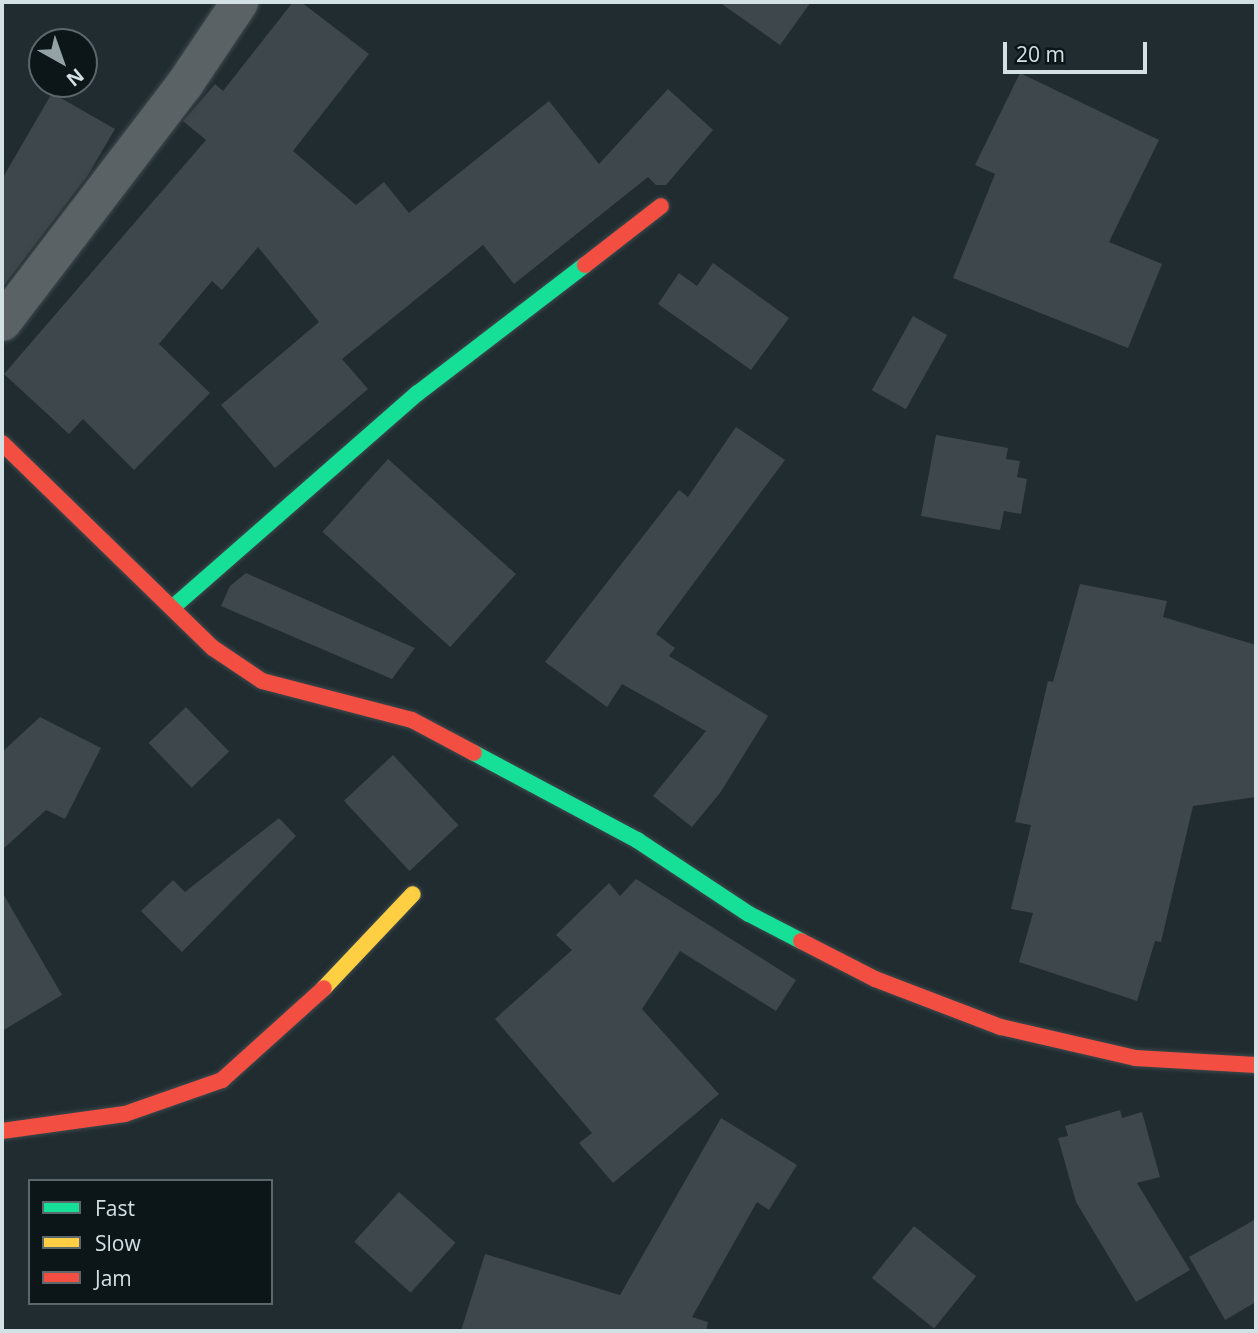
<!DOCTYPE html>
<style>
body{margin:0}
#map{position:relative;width:1258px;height:1333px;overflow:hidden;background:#202c30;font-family:"Open Sans",sans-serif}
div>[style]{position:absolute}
.building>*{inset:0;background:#3e474b;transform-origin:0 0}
.roads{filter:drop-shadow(0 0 2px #3e494c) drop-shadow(0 0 2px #3e494c)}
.street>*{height:37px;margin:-18.5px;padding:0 18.5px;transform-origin:18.5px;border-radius:18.5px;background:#5a6266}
.fast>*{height:16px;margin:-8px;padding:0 8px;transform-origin:8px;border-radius:8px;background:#16e098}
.slow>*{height:16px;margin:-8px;padding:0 8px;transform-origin:8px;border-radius:8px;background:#ffcf43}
.jam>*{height:16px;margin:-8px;padding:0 8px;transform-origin:8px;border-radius:8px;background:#f24e42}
span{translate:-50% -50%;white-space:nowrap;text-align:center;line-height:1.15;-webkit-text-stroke:7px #0c1619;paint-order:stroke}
.frame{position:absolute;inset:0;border:4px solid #d3e1e5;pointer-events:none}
.legend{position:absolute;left:28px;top:1179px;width:245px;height:126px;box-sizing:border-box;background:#0c1619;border:2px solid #5c676b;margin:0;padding:9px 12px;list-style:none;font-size:21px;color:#d3e1e5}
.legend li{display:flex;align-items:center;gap:14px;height:35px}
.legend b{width:35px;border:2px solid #5c676b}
.north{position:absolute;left:28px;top:28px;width:70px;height:70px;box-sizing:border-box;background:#0c1619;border:2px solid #5c676b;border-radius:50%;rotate:140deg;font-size:19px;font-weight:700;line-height:28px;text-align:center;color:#d3e1e5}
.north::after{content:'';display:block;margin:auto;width:24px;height:32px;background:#94a2a6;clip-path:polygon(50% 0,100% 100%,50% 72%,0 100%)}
.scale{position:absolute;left:1003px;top:42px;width:144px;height:32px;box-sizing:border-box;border:4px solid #d3e1e5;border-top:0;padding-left:9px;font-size:21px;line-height:24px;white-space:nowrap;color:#d3e1e5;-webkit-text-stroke:5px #0c1619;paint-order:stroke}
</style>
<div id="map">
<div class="building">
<i style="clip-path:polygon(293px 2px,301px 2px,369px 54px,293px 151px,356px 205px,384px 182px,409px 213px,549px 101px,599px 164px,668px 89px,713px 130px,666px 185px,656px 185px,648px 177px,514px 284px,483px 245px,342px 359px,368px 389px,275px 468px,221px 405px,319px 322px,258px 247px,222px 290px,212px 281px,159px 344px,210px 393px,134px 470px,83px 419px,69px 434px,4px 374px,206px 140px,183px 121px,215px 84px,223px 91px)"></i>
<i style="clip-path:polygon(719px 2px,811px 2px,780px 45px)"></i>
<i style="clip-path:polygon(1020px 73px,1159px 140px,1109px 242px,1162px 264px,1128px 348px,953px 278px,995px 174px,975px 165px)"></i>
<i style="clip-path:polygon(52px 93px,115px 129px,88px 175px,2px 288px,2px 179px)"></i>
<i style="clip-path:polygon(713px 263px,789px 318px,751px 370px,658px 304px,679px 273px,697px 286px)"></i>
<i style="left:913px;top:316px;width:39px;height:85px;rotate:29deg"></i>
<i style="clip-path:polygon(736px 427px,785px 460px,656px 634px,675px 648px,669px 656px,768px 716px,720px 793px,692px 827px,653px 796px,706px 731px,622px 684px,607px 707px,545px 662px,679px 490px,688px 497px)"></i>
<i style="clip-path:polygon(936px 435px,1008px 448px,1006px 459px,1020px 461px,1017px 477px,1027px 479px,1021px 514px,1004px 511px,1000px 530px,921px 516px)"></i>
<i style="left:388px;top:459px;width:172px;height:98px;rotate:42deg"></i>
<i style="clip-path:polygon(246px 573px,415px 648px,392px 679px,221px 606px,230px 586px)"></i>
<i style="clip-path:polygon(1080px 584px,1167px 601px,1163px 617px,1256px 645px,1256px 797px,1193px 806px,1161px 942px,1155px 941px,1137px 1001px,1019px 962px,1033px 913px,1011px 909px,1031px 825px,1015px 822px,1048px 681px,1053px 682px)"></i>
<i style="left:186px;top:707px;width:62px;height:52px;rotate:46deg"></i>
<i style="clip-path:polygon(40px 717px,101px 748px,65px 819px,46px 810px,2px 850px,2px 752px)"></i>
<i style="left:393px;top:755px;width:96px;height:67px;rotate:47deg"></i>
<i style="clip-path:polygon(279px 818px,296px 836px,182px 952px,141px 911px,173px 880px,185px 892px)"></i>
<i style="clip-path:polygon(636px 879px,796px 980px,776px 1011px,680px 951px,642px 1009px,719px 1094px,613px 1183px,579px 1143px,592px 1133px,495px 1019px,572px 950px,556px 935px,609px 883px,620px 896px)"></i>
<i style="clip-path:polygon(2px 892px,62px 995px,2px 1031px)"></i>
<i style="clip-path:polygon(1120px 1110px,1122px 1118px,1142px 1112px,1160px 1177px,1137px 1183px,1190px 1270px,1136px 1302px,1076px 1202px,1058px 1138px,1068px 1136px,1065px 1126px)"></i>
<i style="clip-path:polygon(721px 1118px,797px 1165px,769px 1210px,757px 1202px,692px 1317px,708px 1322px,706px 1331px,461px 1331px,485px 1254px,620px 1295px)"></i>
<i style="left:399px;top:1192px;width:76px;height:67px;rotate:42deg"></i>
<i style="clip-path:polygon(1256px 1219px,1256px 1302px,1225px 1320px,1189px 1257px)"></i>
<i style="left:914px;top:1226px;width:80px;height:67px;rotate:39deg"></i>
</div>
<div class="roads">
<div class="street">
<i style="left:2px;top:322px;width:300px;rotate:-52.6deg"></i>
<i style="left:184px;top:84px;width:99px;rotate:-56.1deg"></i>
</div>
<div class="fast">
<i style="left:172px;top:608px;width:327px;rotate:-41.2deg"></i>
<i style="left:418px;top:393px;width:210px;rotate:-37.5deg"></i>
<i style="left:474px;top:753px;width:185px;rotate:28.1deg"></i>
<i style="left:637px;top:840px;width:134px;rotate:33.5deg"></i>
<i style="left:749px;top:914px;width:59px;rotate:27.4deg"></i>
</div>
<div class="slow">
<i style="left:324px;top:988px;width:129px;rotate:-46.6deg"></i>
</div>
<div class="jam">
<i style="left:585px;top:265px;width:96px;rotate:-37.8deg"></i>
<i style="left:2px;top:443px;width:294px;rotate:44.2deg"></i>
<i style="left:213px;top:648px;width:59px;rotate:34deg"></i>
<i style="left:262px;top:681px;width:155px;rotate:14.6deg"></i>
<i style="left:412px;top:720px;width:70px;rotate:28deg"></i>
<i style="left:801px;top:941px;width:83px;rotate:27.2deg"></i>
<i style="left:875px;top:979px;width:135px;rotate:20.9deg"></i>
<i style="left:1001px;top:1027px;width:138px;rotate:13deg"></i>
<i style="left:1135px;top:1058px;width:121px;rotate:3.3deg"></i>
<i style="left:2px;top:1131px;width:124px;rotate:-7.9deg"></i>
<i style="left:125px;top:1114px;width:103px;rotate:-19.3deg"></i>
<i style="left:222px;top:1080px;width:137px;rotate:-42deg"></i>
</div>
</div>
<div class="frame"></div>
<ul class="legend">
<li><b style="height:9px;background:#16e098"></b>Fast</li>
<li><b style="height:9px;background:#ffcf43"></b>Slow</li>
<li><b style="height:9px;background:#f24e42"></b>Jam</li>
</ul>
<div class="north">N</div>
<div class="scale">20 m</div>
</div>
